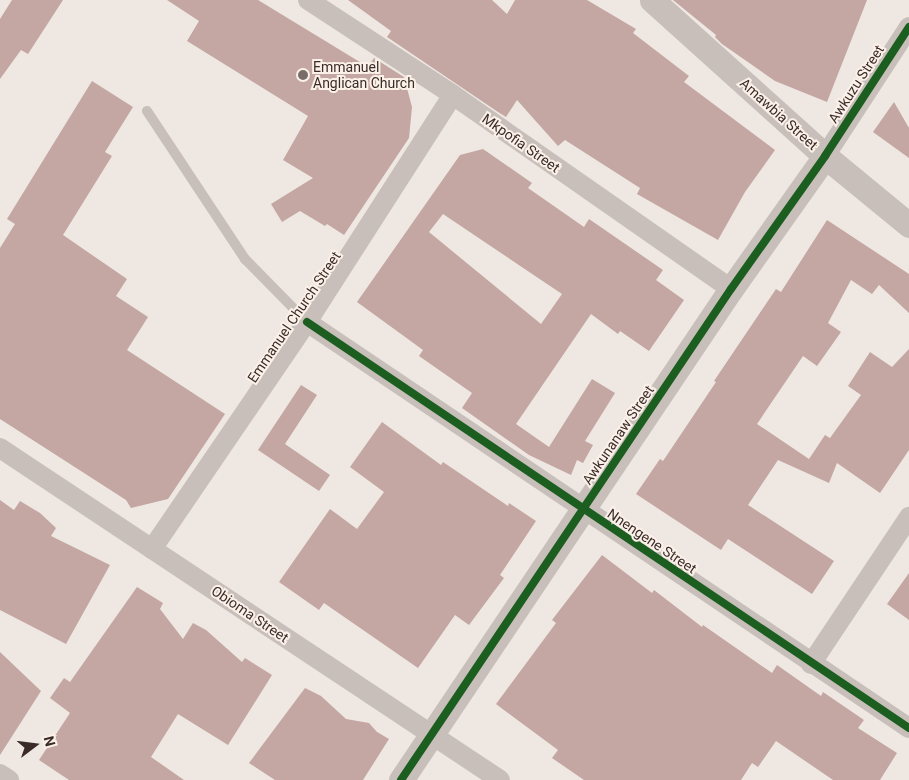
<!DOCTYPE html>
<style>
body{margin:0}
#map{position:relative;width:909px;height:780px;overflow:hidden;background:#eee7e2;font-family:Roboto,sans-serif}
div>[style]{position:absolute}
.building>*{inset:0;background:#c4a7a2}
.service>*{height:10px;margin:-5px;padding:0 5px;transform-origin:5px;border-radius:5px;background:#c8bfbb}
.minor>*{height:20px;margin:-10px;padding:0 10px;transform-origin:10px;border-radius:10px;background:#c8bfbb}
.tertiary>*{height:25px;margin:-12.5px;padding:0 12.5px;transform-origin:12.5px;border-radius:12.5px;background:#c8bfbb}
.cycleway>*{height:8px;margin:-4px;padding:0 4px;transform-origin:4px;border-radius:4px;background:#1b5e20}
.dots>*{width:14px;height:14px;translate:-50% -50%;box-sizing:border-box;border:2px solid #fbf1e9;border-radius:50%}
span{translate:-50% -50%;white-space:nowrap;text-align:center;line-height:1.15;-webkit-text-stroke:4px #fbf1e9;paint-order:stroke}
.poi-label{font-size:14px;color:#3a2b28}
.left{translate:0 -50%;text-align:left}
.street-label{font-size:14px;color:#3a2b28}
.north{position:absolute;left:10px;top:720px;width:50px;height:50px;-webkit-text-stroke:4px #fbf1e9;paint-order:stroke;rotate:75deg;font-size:14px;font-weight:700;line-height:20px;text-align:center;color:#3a2b28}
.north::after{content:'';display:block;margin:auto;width:18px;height:22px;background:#3a2b28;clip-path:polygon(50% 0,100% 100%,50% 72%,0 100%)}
</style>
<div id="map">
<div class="building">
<i style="clip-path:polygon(12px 0,63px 0,28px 54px,21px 50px,0 79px,0 19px)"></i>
<i style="clip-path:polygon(167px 0,258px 0,368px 67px,374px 58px,404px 77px,412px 107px,409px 138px,344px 235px,327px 224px,325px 226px,300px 211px,282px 222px,271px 204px,313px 178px,283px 160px,308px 116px,187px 41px,199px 21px)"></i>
<i style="clip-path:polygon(348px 0,492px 0,507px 14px,515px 0,587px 0,636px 29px,633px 33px,689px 76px,684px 82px,775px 150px,745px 192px,718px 240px,637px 194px,640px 188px,565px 140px,558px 146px,517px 100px,506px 117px,498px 112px,387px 37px,391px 31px)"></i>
<i style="clip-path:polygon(673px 0,867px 0,827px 102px,775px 81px,722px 44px,715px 37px,716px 35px)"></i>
<i style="clip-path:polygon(92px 81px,133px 107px,105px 152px,112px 156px,63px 235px,127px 279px,116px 296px,148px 317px,127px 350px,225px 414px,168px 499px,131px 508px,126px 500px,0 419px,0 248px,15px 224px,7px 219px)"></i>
<i style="clip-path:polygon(894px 102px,909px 128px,909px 158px,873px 132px)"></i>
<i style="clip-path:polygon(evenodd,483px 149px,532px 183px,528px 188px,584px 227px,589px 219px,663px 270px,656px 280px,684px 300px,649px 351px,620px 331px,618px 334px,591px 314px,516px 424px,549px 447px,592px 379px,615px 393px,585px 441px,593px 445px,583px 463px,577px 460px,571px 475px,529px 455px,462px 408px,472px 393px,419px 356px,423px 350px,357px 302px,460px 155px,483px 149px,443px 214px,562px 294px,541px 324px,429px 232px,443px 214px)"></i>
<i style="clip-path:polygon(827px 220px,909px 274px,909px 313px,879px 285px,872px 294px,851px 280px,828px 323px,841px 332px,817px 366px,803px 356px,757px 424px,809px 459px,825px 435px,830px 438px,861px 395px,848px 386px,870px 352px,892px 367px,909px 349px,909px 450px,880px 493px,837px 463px,829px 483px,778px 460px,748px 505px,834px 561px,812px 594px,728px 539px,721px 550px,636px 494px,660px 459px,663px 461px,716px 382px,714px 381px,776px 289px,781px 292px)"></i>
<i style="clip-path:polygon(301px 385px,317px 395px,285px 444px,330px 475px,319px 491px,258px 450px)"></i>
<i style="clip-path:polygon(382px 422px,441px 465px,443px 462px,508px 506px,509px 503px,536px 521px,500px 575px,504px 578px,469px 625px,455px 615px,418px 668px,324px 603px,319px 610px,279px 582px,330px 509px,357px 529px,384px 492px,350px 467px)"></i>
<i style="clip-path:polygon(0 500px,14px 510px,20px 501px,40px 513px,56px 528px,51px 536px,110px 565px,66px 644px,0 610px)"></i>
<i style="clip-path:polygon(602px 555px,652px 593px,654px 590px,702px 627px,703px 625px,772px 673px,777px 665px,821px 696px,823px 692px,864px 720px,858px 728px,897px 753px,880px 780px,833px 780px,776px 741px,758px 767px,752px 763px,741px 780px,584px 780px,552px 758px,558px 750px,496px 704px,556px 623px,552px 620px)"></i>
<i style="clip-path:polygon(909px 573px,909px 620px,887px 604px)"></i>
<i style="clip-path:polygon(137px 587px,163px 603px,160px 609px,183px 639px,193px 623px,206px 630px,242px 662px,245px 658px,272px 675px,228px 745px,178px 714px,151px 757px,184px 780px,69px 780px,39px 760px,70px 713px,50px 698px,64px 678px,70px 682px)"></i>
<i style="clip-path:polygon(0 652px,41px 691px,0 755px)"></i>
<i style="clip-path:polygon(305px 688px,321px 696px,346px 719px,369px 723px,377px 732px,389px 739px,363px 780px,275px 780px,249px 763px)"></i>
</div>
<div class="service">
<i style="left:147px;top:111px;width:178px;rotate:56.5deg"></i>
<i style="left:245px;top:259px;width:88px;rotate:45.5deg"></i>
</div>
<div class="minor">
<i style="left:308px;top:0;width:173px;rotate:33.2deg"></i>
<i style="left:453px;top:95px;width:339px;rotate:34.9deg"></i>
<i style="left:825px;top:156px;width:154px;rotate:-56.9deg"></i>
<i style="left:307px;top:322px;width:726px;rotate:34deg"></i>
<i style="left:0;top:448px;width:600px;rotate:33.58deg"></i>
<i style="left:152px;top:549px;width:275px;rotate:-55.7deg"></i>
<i style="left:307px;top:322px;width:270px;rotate:-57.3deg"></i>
<i style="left:811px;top:664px;width:177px;rotate:-56.3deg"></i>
<i style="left:0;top:774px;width:11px;rotate:34deg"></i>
</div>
<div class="tertiary">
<i style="left:652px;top:0;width:233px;rotate:42deg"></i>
<i style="left:825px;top:156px;width:109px;rotate:39.4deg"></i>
<i style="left:401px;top:780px;width:592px;rotate:-56.1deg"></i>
<i style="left:731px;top:289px;width:163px;rotate:-54.7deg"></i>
</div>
<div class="cycleway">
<i style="left:307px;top:322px;width:726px;rotate:34deg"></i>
<i style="left:401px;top:780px;width:592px;rotate:-56.1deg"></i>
<i style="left:731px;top:289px;width:163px;rotate:-54.7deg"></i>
<i style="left:825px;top:156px;width:154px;rotate:-56.9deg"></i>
</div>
<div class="dots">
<i style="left:303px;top:75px;background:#796d69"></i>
</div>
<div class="poi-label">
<span class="left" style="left:313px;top:75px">Emmanuel<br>Anglican Church</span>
</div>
<div class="street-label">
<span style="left:856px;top:84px;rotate:-57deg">Awkuzu Street</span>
<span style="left:779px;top:114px;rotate:42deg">Amawbia Street</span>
<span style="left:521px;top:143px;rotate:35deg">Mkpofia Street</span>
<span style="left:294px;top:317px;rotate:-56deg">Emmanuel Church Street</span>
<span style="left:618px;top:435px;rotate:-56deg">Awkunanaw Street</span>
<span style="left:652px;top:541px;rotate:34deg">Nnengene Street</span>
<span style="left:250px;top:614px;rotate:34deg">Obioma Street</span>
</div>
<div class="north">N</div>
</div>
